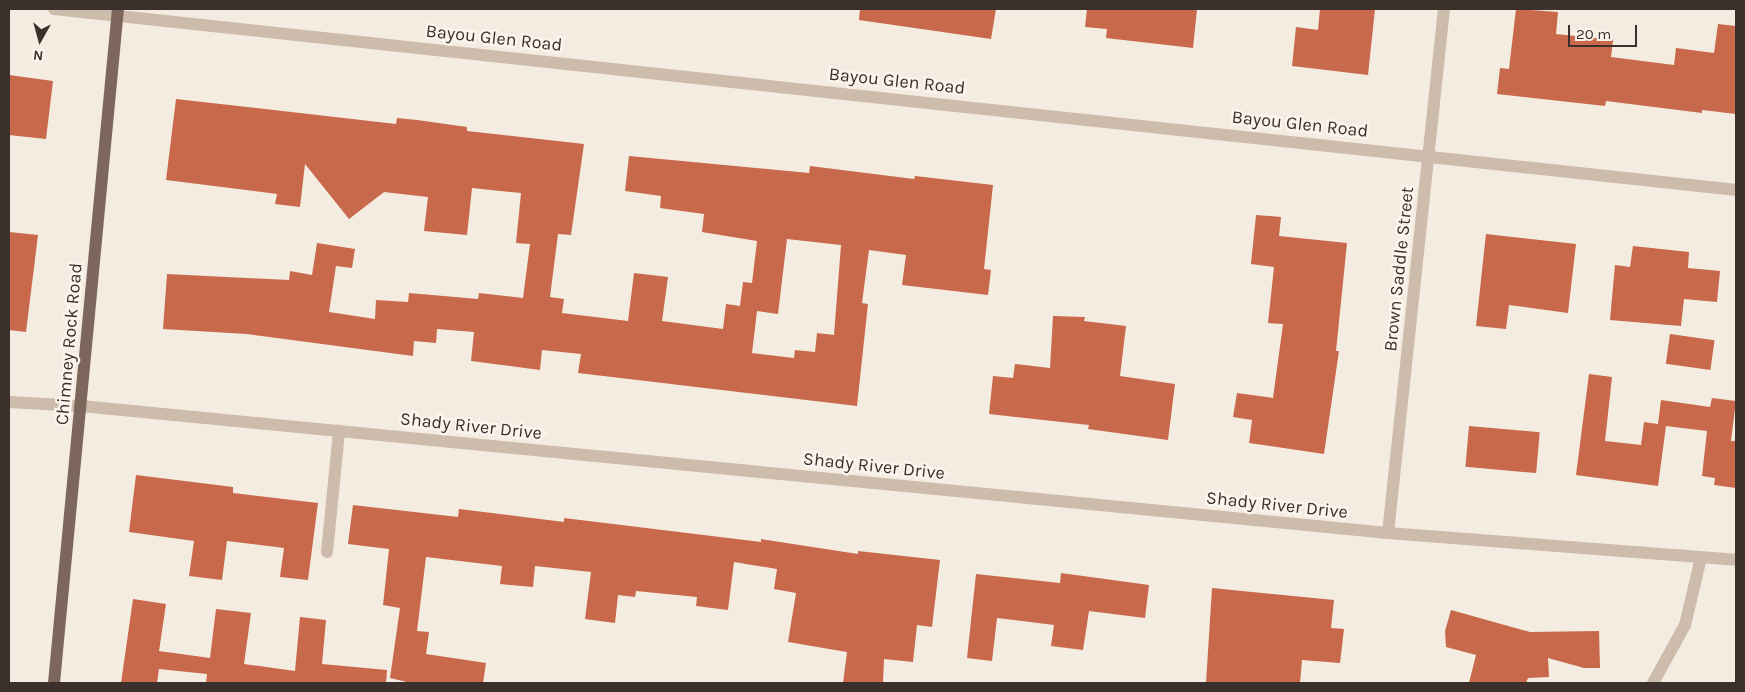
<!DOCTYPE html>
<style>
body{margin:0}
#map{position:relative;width:1745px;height:692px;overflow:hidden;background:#f4ebe1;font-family:Karla,sans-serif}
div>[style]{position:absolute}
.building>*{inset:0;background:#c8694b;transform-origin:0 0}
.minor>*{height:12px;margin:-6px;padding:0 6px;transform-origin:6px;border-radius:6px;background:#cdbbac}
.major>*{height:12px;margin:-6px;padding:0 6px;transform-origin:6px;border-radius:6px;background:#7d675c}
span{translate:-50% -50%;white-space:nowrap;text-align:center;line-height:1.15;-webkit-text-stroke:5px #fbf5ee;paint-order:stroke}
.street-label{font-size:18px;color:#3b302b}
.frame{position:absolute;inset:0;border:10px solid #3b302b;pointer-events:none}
.north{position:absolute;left:15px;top:15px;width:50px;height:50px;-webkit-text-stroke:4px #fbf5ee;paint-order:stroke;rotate:187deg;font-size:14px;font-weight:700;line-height:20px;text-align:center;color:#3b302b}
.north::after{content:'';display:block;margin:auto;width:18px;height:22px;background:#3b302b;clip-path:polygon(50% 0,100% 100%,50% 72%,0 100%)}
.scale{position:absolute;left:1568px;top:25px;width:69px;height:22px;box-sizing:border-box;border:2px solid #3b302b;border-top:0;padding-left:6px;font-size:15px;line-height:18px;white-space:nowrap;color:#3b302b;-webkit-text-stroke:4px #fbf5ee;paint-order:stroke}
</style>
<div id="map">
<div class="building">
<i style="clip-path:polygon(860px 9px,996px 9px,991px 39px,859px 20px)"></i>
<i style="clip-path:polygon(1087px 9px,1197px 9px,1193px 48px,1106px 38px,1107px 29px,1085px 27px)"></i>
<i style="clip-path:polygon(1320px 9px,1375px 9px,1368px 75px,1292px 66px,1296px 27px,1318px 30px)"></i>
<i style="clip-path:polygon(1516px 9px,1558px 12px,1556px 34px,1613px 40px,1611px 57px,1674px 65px,1676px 48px,1714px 53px,1718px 24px,1736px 26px,1736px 114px,1702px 110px,1702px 113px,1606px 101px,1605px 106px,1497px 94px,1500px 68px,1509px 69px)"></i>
<i style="clip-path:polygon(9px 75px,53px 81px,46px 139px,9px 135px)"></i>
<i style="clip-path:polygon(evenodd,176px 99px,396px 124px,397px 118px,417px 120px,467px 127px,467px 131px,584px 144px,571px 235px,558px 234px,550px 297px,564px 299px,562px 313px,628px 321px,634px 273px,668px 277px,662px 321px,723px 329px,726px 304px,740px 306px,743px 282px,752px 283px,757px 241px,702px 232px,704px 214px,660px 208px,661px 196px,625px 191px,629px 156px,809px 173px,810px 166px,914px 179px,915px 176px,993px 185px,984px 269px,991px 270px,988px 295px,902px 285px,906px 255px,869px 250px,862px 303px,868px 304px,857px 406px,578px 373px,581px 354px,542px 350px,540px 370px,471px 361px,474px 332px,437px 329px,436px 343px,414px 341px,413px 356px,247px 334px,163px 329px,167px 274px,289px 280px,290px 271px,312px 275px,317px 243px,355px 249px,352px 268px,336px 266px,329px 312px,375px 319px,376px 300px,408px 302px,409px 293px,478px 299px,479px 293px,523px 298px,530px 244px,516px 243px,521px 193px,472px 188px,467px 235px,424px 231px,428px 197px,384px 192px,349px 219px,305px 164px,300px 207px,275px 204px,277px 194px,166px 180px,176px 99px,787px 239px,841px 245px,834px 335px,817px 333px,815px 352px,795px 350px,794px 358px,752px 353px,757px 311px,778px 314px,787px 239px)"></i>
<i style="clip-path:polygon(1256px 215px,1281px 217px,1279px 236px,1347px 243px,1336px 351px,1339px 351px,1324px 454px,1249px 443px,1252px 420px,1233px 417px,1237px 393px,1273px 398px,1283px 324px,1268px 323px,1274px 267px,1251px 264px)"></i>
<i style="clip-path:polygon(9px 232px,38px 235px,26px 332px,9px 330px)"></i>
<i style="clip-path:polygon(1486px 234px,1576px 244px,1568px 313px,1509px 305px,1506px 329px,1476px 326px)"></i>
<i style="clip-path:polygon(1633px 246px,1689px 252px,1688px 268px,1720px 271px,1717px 302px,1684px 299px,1681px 326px,1610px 320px,1615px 265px,1630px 267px)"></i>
<i style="clip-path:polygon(1053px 316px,1085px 317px,1084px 321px,1126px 326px,1120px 376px,1175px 384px,1168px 440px,1088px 429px,1089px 425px,989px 414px,993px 376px,1013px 378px,1015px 364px,1050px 368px)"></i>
<i style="left:1670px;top:334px;width:45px;height:30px;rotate:8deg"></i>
<i style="clip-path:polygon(1589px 374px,1612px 377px,1605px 441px,1641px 445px,1644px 422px,1658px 424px,1661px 400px,1710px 407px,1712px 398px,1736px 401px,1731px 441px,1736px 441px,1736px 488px,1714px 485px,1715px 478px,1702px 476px,1707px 431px,1666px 426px,1658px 486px,1576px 475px)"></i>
<i style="left:1469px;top:426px;width:71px;height:41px;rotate:5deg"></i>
<i style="clip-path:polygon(136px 475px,233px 487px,233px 493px,318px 503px,308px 580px,280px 577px,284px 548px,227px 541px,222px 580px,189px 576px,194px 541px,129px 532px)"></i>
<i style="clip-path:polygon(353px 505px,458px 517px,459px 509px,564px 522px,564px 518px,761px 542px,761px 539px,858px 554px,858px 551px,940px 560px,932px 627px,917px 625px,913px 662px,884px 659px,883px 683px,843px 683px,847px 652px,788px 642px,796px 593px,774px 589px,777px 569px,734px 562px,728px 610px,696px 606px,697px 597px,636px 591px,635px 597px,618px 595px,615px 623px,585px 619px,591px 572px,535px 566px,533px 587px,500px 584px,502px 566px,426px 557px,417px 631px,429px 632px,426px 654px,486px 663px,483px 683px,411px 683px,390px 678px,400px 608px,383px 605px,389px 549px,348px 544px)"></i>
<i style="clip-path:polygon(1061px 573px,1149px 585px,1145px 618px,1089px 611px,1083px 650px,1051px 646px,1054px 625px,997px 618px,992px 661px,967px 658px,976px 574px,1060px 583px)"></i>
<i style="clip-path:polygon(1212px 588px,1334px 600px,1331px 628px,1344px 629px,1340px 663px,1302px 660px,1300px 683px,1206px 683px)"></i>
<i style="clip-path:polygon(133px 599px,166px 604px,159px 651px,210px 658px,216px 609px,251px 613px,244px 664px,295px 671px,300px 617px,326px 620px,322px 664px,387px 670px,386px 683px,206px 683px,207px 674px,159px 669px,157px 683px,121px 683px)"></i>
<i style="clip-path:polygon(1451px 610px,1530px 632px,1599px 631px,1600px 668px,1584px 668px,1548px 658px,1549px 677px,1528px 678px,1526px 683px,1469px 683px,1476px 655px,1446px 647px,1445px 631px)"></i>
</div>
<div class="minor">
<i style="left:54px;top:9px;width:1692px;rotate:6.14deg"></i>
<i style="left:9px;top:402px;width:72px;rotate:3.2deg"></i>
<i style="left:81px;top:406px;width:1313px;rotate:5.55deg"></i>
<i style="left:1388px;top:533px;width:349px;rotate:4.4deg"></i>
<i style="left:1388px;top:533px;width:527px;rotate:-83.9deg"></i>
<i style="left:327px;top:552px;width:122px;rotate:-84.3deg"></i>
<i style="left:1653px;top:683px;width:66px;rotate:-61.1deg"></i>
<i style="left:1685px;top:625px;width:69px;rotate:-76.6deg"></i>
</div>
<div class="major">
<i style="left:54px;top:683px;width:677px;rotate:-84.58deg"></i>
</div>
<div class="street-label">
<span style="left:494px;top:38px;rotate:6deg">Bayou Glen Road</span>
<span style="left:897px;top:81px;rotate:6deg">Bayou Glen Road</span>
<span style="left:1300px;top:124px;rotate:6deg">Bayou Glen Road</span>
<span style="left:1399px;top:269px;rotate:-84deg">Brown Saddle Street</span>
<span style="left:69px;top:344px;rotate:-85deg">Chimney Rock Road</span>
<span style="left:471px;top:426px;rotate:6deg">Shady River Drive</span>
<span style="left:874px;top:466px;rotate:6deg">Shady River Drive</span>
<span style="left:1277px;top:505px;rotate:6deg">Shady River Drive</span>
</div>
<div class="frame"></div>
<div class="north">N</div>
<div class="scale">20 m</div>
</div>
